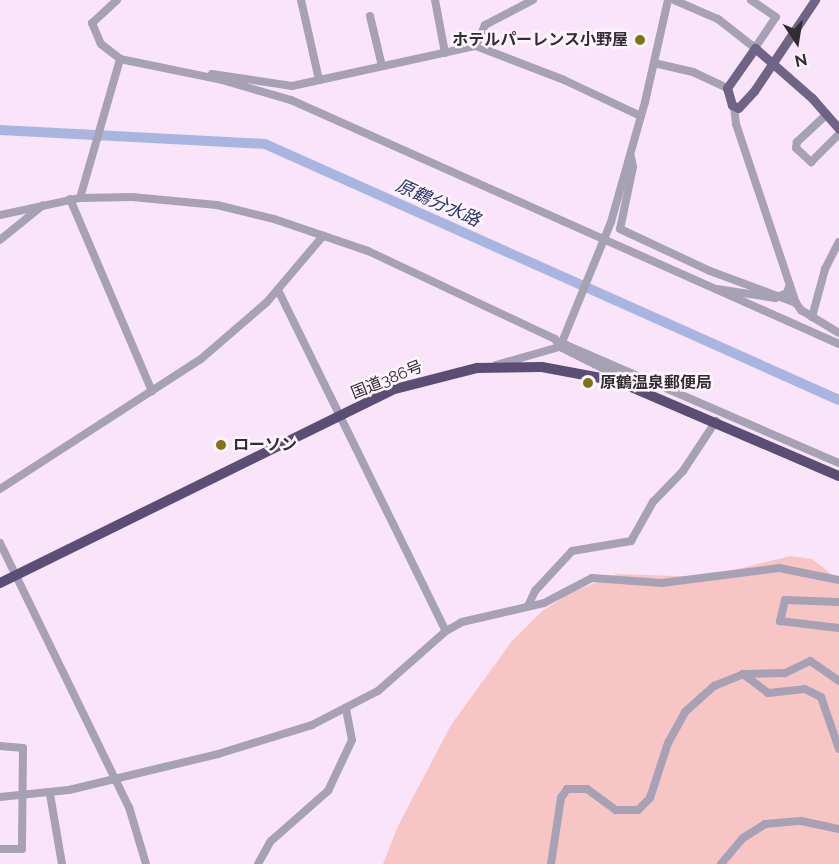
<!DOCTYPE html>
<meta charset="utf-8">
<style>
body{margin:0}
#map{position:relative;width:839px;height:864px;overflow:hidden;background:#f9e4f9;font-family:Raleway,"Noto Sans JP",sans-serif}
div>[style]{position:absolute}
.green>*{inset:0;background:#f8c5c5}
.river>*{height:10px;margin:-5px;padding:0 5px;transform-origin:5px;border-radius:5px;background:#a9b5e1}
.minor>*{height:8px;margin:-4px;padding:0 4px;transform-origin:4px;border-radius:4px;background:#a7a1b5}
.major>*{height:9px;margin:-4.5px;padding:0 4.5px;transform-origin:4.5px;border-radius:4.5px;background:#6f6486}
.highway>*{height:10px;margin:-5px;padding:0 5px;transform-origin:5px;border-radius:5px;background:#5b4e75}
.major-bridge>*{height:9px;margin:-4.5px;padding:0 4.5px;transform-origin:4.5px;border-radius:4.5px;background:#6f6486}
.dots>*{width:16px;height:16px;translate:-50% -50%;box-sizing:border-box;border:3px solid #fef6fe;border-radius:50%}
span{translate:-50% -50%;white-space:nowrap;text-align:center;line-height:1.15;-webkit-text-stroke:5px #fef6fe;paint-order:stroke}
.poi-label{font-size:16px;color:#342c34;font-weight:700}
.right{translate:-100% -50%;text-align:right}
.left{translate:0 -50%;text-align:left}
.street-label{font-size:16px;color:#342c34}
.water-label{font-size:18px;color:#2c356b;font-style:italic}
.north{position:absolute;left:767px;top:12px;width:60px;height:60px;-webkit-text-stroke:4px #fef6fe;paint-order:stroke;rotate:168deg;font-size:16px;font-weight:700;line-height:24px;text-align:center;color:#342c34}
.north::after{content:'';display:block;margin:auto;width:21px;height:27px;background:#342c34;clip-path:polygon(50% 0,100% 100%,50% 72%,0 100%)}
</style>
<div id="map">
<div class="green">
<i style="clip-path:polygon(790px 556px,812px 559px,839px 580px,839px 864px,383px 864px,398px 826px,451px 725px,512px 641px,541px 612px,568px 594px,617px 574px,706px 577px)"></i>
</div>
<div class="river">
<i style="left:0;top:130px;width:265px;rotate:3deg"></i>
<i style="left:265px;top:144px;width:628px;rotate:24.04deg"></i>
</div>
<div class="minor">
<i style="left:117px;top:0;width:34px;rotate:137deg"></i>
<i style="left:92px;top:23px;width:23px;rotate:67deg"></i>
<i style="left:101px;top:44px;width:24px;rotate:38deg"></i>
<i style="left:120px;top:59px;width:104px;rotate:11.6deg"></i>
<i style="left:222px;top:80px;width:72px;rotate:16.2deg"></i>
<i style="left:291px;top:100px;width:600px;rotate:24deg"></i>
<i style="left:301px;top:0;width:82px;rotate:77.3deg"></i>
<i style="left:435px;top:0;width:54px;rotate:79.3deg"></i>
<i style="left:674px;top:0;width:48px;rotate:23.4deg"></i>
<i style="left:718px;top:19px;width:47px;rotate:38.1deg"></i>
<i style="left:755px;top:48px;width:37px;rotate:-56deg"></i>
<i style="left:776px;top:17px;width:30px;rotate:-146deg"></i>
<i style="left:370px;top:16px;width:51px;rotate:76.5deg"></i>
<i style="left:476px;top:46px;width:23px;rotate:-67deg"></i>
<i style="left:485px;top:25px;width:54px;rotate:-27.5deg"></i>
<i style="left:654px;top:63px;width:40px;rotate:13deg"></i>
<i style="left:693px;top:72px;width:38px;rotate:25deg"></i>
<i style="left:212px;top:74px;width:81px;rotate:8.5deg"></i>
<i style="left:292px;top:86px;width:188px;rotate:-12.3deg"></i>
<i style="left:476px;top:46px;width:94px;rotate:21.1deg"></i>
<i style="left:564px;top:80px;width:85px;rotate:25.1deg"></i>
<i style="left:734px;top:107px;width:17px;rotate:83deg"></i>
<i style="left:736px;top:124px;width:189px;rotate:71.5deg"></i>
<i style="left:796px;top:303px;width:9px;rotate:54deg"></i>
<i style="left:801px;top:310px;width:44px;rotate:31.2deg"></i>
<i style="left:826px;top:115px;width:40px;rotate:137deg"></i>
<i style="left:797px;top:142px;width:6px;rotate:99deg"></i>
<i style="left:796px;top:148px;width:21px;rotate:43deg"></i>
<i style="left:811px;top:162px;width:40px;rotate:-45deg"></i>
<i style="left:631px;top:157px;width:10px;rotate:79deg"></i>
<i style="left:633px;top:167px;width:63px;rotate:101.8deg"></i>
<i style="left:620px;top:229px;width:99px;rotate:25deg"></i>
<i style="left:710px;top:271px;width:92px;rotate:20.4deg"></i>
<i style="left:80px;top:198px;width:145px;rotate:-73.9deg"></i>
<i style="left:70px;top:199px;width:209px;rotate:66.9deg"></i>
<i style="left:0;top:215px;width:82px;rotate:-12deg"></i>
<i style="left:80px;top:198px;width:52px;rotate:-1.1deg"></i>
<i style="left:132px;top:197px;width:85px;rotate:5.4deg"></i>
<i style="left:217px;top:205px;width:59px;rotate:13.8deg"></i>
<i style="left:274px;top:219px;width:99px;rotate:18.8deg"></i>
<i style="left:368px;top:251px;width:207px;rotate:25.2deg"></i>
<i style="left:555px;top:339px;width:9px;rotate:58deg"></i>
<i style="left:560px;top:347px;width:74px;rotate:26.6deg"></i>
<i style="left:0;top:240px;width:55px;rotate:-39.1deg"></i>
<i style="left:717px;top:289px;width:59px;rotate:8.8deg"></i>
<i style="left:775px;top:298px;width:13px;rotate:-23deg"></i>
<i style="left:787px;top:293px;width:9px;rotate:-72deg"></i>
<i style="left:278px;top:290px;width:380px;rotate:63.8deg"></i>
<i style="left:812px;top:317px;width:50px;rotate:-74.8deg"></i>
<i style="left:825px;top:269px;width:30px;rotate:-63deg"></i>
<i style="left:560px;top:347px;width:135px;rotate:-67.8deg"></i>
<i style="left:611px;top:222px;width:125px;rotate:-74.2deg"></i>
<i style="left:645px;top:102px;width:105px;rotate:-77.3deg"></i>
<i style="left:496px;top:365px;width:73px;rotate:-15.9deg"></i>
<i style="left:566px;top:345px;width:297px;rotate:23.4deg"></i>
<i style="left:0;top:489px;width:239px;rotate:-32.9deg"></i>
<i style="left:201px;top:359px;width:87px;rotate:-40.8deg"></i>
<i style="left:267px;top:302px;width:87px;rotate:-49.7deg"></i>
<i style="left:0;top:543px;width:294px;rotate:64deg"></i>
<i style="left:129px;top:807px;width:59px;rotate:73.4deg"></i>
<i style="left:839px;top:602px;width:54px;rotate:-177.9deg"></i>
<i style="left:785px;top:600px;width:22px;rotate:103deg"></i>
<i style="left:780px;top:621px;width:59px;rotate:6.8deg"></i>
<i style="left:528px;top:606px;width:17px;rotate:-65deg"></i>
<i style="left:535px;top:591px;width:54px;rotate:-47.2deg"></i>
<i style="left:572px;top:551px;width:60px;rotate:-9.6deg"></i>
<i style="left:631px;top:541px;width:45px;rotate:-60.6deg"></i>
<i style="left:653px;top:502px;width:43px;rotate:-45.9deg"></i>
<i style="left:683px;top:471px;width:60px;rotate:-56.6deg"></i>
<i style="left:839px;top:681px;width:35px;rotate:-145deg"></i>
<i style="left:810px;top:661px;width:28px;rotate:154deg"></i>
<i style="left:785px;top:673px;width:42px;rotate:178.6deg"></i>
<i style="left:743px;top:674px;width:31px;rotate:37deg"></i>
<i style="left:768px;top:693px;width:37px;rotate:-6deg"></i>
<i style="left:805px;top:689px;width:18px;rotate:27deg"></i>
<i style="left:821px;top:697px;width:55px;rotate:70.9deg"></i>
<i style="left:0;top:746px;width:23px;rotate:5deg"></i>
<i style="left:23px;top:748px;width:101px;rotate:90.6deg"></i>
<i style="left:22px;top:849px;width:22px;rotate:180deg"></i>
<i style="left:50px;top:794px;width:71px;rotate:80.3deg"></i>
<i style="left:0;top:797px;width:69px;rotate:-5.8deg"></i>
<i style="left:69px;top:790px;width:153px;rotate:-13.6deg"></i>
<i style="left:218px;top:754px;width:98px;rotate:-17.1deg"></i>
<i style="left:312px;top:725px;width:74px;rotate:-27.3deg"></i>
<i style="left:378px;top:691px;width:91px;rotate:-41.4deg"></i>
<i style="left:446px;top:631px;width:18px;rotate:-29deg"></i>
<i style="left:462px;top:622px;width:84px;rotate:-13deg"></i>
<i style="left:544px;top:603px;width:54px;rotate:-27.5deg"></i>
<i style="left:592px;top:578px;width:70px;rotate:4.1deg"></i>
<i style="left:662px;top:583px;width:118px;rotate:-7.3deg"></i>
<i style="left:779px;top:568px;width:61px;rotate:11.3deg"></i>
<i style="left:258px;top:864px;width:26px;rotate:-61deg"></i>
<i style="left:271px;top:841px;width:76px;rotate:-41.3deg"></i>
<i style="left:328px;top:791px;width:56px;rotate:-64.8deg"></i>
<i style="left:352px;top:740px;width:33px;rotate:-101deg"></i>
<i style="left:551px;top:864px;width:67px;rotate:-81.4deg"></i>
<i style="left:561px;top:798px;width:11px;rotate:-56deg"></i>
<i style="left:567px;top:789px;width:20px"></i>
<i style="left:587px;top:789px;width:36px;rotate:36deg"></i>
<i style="left:616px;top:810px;width:22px"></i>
<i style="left:638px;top:810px;width:17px;rotate:-45deg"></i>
<i style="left:650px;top:798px;width:58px;rotate:-71.9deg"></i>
<i style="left:668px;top:743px;width:35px;rotate:-61deg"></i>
<i style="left:685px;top:712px;width:39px;rotate:-42deg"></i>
<i style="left:714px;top:686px;width:31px;rotate:-22deg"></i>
<i style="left:721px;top:864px;width:34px;rotate:-50deg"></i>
<i style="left:743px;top:838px;width:26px;rotate:-32deg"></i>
<i style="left:765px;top:824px;width:36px;rotate:-5deg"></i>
<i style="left:801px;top:821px;width:39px;rotate:12deg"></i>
</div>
<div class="major">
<i style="left:754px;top:91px;width:23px;rotate:133deg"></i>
<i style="left:738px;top:108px;width:7px;rotate:-153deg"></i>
<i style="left:732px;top:105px;width:18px;rotate:-106deg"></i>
<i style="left:727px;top:88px;width:49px;rotate:-55deg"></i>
<i style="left:755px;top:48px;width:76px;rotate:41.3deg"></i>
<i style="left:812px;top:98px;width:41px;rotate:48.9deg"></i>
</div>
<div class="highway">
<i style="left:0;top:583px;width:440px;rotate:-26.2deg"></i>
<i style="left:395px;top:389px;width:85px;rotate:-14.4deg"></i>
<i style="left:477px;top:368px;width:65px;rotate:-0.9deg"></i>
<i style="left:542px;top:367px;width:76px;rotate:10.6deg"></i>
<i style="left:617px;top:381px;width:241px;rotate:23.2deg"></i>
</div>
<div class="major-bridge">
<i style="left:754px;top:91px;width:110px;rotate:-56.2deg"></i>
</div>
<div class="dots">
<i style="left:640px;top:40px;background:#847315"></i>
<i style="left:588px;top:383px;background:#847315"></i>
<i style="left:221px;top:445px;background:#847315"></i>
</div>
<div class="poi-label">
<span class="right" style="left:628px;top:40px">ホテルパーレンス小野屋</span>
<span class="left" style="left:600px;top:383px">原鶴温泉郵便局</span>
<span class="left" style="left:233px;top:445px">ローソン</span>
</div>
<div class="street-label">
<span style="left:387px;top:380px;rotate:-22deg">国道386号</span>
</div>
<div class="water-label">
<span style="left:438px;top:203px;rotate:24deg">原鶴分水路</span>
</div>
<div class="north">N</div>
</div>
